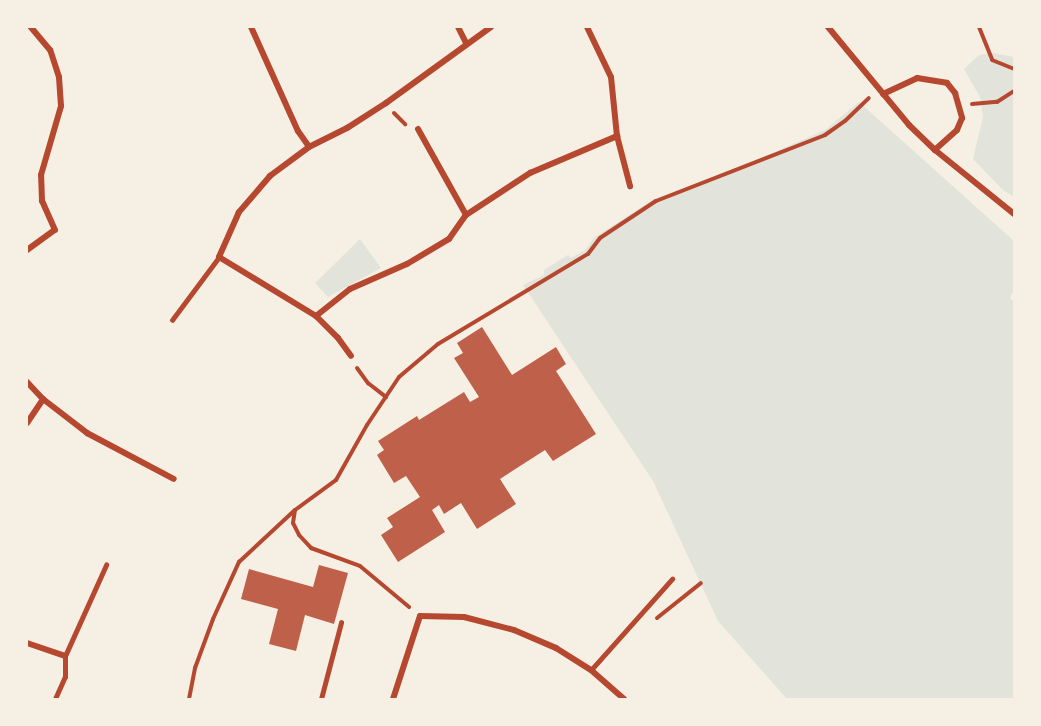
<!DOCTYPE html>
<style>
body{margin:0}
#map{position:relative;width:1041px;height:726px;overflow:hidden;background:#f6efe4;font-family:"Work Sans",sans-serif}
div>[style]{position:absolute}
.green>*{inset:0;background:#e2e4dc}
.building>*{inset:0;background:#bf614a}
.path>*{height:4px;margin:-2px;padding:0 2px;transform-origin:2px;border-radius:2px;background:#b5482f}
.service>*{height:4.5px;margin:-2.25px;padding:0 2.25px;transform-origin:2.25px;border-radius:2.25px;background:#b5482f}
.minor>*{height:6px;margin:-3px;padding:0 3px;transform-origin:3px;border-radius:3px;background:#b5482f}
span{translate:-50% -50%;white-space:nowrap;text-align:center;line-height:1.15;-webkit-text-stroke:4.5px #f6efe4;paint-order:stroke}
.frame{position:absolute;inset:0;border:28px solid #f6efe4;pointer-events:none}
</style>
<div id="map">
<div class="green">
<i style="clip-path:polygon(993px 53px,1014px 57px,1014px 197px,1003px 190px,973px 159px,983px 117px,980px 97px,964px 69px,979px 55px)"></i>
<i style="clip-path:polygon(859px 102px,1014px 241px,1014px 290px,1010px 298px,1014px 302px,1014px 699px,787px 699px,718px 621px,653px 481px,523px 285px,544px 275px,544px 270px,568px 255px,571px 258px,585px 250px,595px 237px,654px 199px,717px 177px,825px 130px)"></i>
<i style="clip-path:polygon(360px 239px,381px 268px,328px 297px,315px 283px)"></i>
</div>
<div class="building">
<i style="clip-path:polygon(482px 327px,512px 375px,556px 347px,566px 364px,556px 371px,596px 434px,553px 461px,545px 450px,500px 479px,516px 504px,477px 529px,461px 503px,444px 514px,439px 505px,432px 510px,445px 532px,398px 562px,381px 535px,393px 527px,387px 518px,420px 497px,406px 476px,394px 483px,377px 455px,384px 450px,378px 441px,417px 416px,419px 420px,464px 392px,470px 402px,479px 397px,454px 358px,463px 353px,457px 343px)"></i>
<i style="clip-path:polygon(319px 565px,348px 573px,334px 624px,305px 615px,296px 651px,269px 644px,278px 609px,241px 599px,249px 569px,313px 587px)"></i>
</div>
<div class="path">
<i style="left:979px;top:27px;width:35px;rotate:68deg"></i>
<i style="left:992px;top:60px;width:24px;rotate:22deg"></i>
<i style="left:972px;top:104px;width:25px;rotate:-5deg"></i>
<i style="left:997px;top:102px;width:20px;rotate:-33deg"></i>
<i style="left:394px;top:113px;width:16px;rotate:45deg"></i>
<i style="left:357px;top:368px;width:19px;rotate:54deg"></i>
<i style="left:368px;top:383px;width:23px;rotate:38deg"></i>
<i style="left:295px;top:510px;width:13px;rotate:99deg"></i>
<i style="left:293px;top:523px;width:13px;rotate:63deg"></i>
<i style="left:299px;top:535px;width:18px;rotate:47deg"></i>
<i style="left:311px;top:548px;width:52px;rotate:20.2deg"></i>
<i style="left:360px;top:566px;width:64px;rotate:39.9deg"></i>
<i style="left:657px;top:618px;width:56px;rotate:-38.5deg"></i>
<i style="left:189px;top:699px;width:32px;rotate:-79deg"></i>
<i style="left:195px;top:668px;width:52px;rotate:-69.8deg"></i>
<i style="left:213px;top:619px;width:63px;rotate:-65.5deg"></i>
<i style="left:239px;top:562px;width:76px;rotate:-42.9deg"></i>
<i style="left:295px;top:510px;width:51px;rotate:-36.2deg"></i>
<i style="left:336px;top:480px;width:63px;rotate:-60.6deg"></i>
<i style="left:367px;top:425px;width:58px;rotate:-56.3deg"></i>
<i style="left:399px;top:377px;width:51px;rotate:-40.2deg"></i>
<i style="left:438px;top:344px;width:175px;rotate:-31deg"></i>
<i style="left:588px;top:254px;width:20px;rotate:-53deg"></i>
<i style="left:600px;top:238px;width:67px;rotate:-33.5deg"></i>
<i style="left:656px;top:201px;width:181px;rotate:-21.3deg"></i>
<i style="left:825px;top:135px;width:24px;rotate:-35deg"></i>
<i style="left:845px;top:121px;width:33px;rotate:-44deg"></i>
</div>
<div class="service">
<i style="left:172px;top:320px;width:79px;rotate:-53.3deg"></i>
<i style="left:591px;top:670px;width:122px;rotate:-48.3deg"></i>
<i style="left:55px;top:699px;width:24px;rotate:-66deg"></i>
<i style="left:65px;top:677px;width:21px;rotate:-90deg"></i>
<i style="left:65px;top:656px;width:100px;rotate:-65.7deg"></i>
<i style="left:321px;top:699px;width:79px;rotate:-75.3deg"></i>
</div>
<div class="minor">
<i style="left:251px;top:27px;width:114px;rotate:65.7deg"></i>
<i style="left:298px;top:131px;width:19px;rotate:55deg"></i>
<i style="left:458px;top:27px;width:18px;rotate:63deg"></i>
<i style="left:491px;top:27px;width:130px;rotate:144.1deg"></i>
<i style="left:386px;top:103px;width:46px;rotate:147.3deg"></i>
<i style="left:347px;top:128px;width:42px;rotate:153.4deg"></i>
<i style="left:309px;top:147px;width:49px;rotate:143.4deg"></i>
<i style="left:270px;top:176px;width:48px;rotate:130.7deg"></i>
<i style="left:239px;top:212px;width:49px;rotate:114deg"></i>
<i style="left:219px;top:257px;width:114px;rotate:31.3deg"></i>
<i style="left:316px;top:316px;width:43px;rotate:-38.5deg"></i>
<i style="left:350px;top:289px;width:62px;rotate:-23.7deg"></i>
<i style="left:407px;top:264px;width:49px;rotate:-30.8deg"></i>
<i style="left:449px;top:239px;width:29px;rotate:-55deg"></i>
<i style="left:466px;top:215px;width:77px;rotate:-33.3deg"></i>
<i style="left:530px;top:173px;width:95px;rotate:-23deg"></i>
<i style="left:587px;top:27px;width:55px;rotate:64.4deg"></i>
<i style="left:611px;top:77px;width:59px;rotate:84.2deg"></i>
<i style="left:617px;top:136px;width:52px;rotate:75.4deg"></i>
<i style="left:828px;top:27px;width:127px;rotate:50.4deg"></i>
<i style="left:909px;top:125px;width:36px;rotate:44deg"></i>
<i style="left:935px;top:150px;width:102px;rotate:39deg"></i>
<i style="left:883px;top:94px;width:38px;rotate:-25deg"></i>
<i style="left:917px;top:78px;width:30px;rotate:9deg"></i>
<i style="left:947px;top:83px;width:13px;rotate:51deg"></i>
<i style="left:955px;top:93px;width:26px;rotate:74deg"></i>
<i style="left:962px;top:118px;width:13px;rotate:113deg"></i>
<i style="left:957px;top:130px;width:30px;rotate:138deg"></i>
<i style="left:418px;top:129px;width:98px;rotate:60.8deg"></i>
<i style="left:27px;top:250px;width:34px;rotate:-36deg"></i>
<i style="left:55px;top:230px;width:32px;rotate:-114deg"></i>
<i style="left:42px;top:201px;width:26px;rotate:-92deg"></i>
<i style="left:41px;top:175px;width:72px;rotate:-73.8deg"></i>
<i style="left:61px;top:106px;width:29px;rotate:-94deg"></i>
<i style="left:59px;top:77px;width:28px;rotate:-108deg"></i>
<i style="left:50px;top:50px;width:30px;rotate:-130deg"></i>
<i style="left:316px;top:316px;width:31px;rotate:45deg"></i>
<i style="left:338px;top:338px;width:22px;rotate:54deg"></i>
<i style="left:27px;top:382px;width:23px;rotate:47deg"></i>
<i style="left:43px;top:399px;width:56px;rotate:37.7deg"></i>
<i style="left:87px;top:433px;width:98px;rotate:27.9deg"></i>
<i style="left:27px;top:423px;width:29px;rotate:-56deg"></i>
<i style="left:27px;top:643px;width:40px;rotate:18.9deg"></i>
<i style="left:393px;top:699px;width:87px;rotate:-72deg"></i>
<i style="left:420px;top:616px;width:44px;rotate:1.3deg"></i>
<i style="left:464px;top:617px;width:52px;rotate:14.6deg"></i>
<i style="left:514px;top:630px;width:46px;rotate:23.2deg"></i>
<i style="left:556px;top:648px;width:41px;rotate:32.2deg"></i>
<i style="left:591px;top:670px;width:44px;rotate:41.3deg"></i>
</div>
<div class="frame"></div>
</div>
